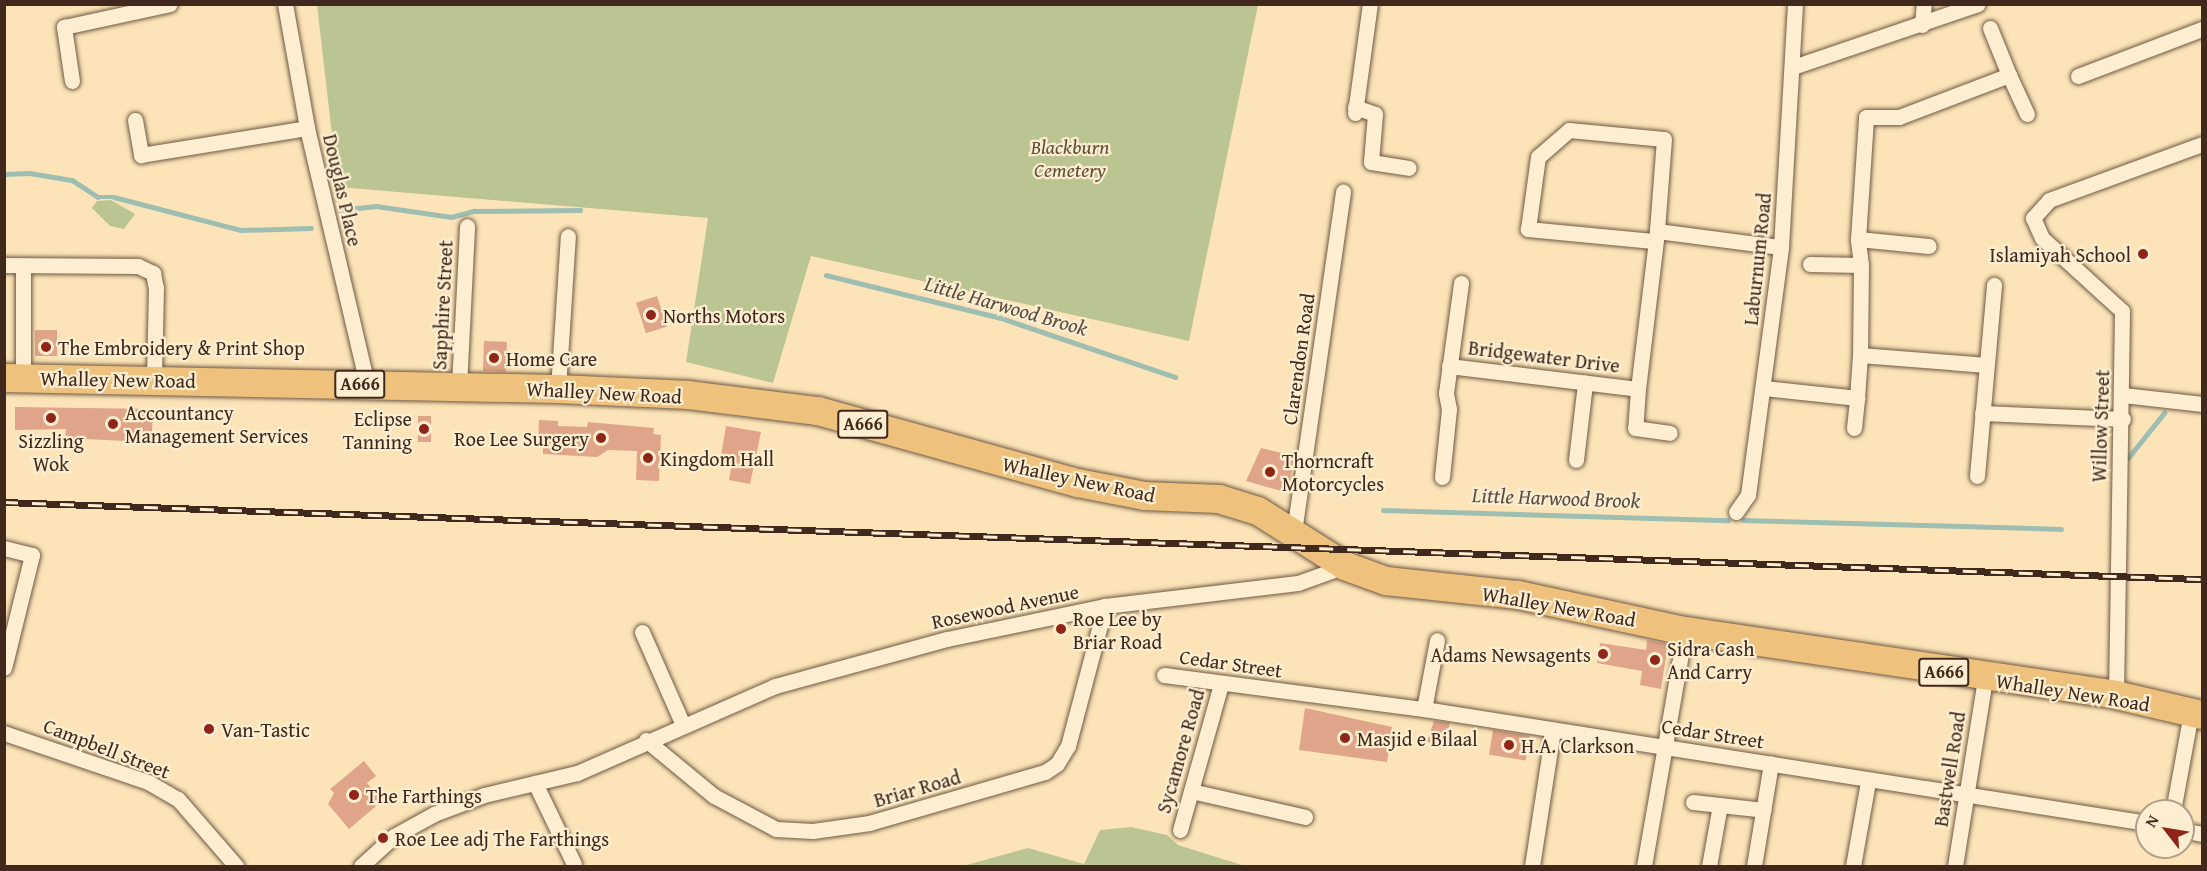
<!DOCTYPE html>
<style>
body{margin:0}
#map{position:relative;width:2207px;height:871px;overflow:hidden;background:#fce4b8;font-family:"Gentium Book Plus",serif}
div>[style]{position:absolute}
.green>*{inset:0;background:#bbc592}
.stream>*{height:4.5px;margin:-2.25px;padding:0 2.25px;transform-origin:2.25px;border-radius:2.25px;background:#9fbeb2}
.building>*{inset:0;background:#e0a488;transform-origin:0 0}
.roads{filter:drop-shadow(0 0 2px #6f5843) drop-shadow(0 0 2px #6f5843)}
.street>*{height:15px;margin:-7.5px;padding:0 7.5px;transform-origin:7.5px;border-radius:7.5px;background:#fdedd1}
.highway>*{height:28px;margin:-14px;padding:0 14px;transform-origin:14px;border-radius:14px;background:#eec27c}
.rail>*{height:7px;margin-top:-3.5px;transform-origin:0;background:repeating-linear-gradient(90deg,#fdedd1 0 14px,#40291c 0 28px);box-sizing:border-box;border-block:2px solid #40291c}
.dots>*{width:16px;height:16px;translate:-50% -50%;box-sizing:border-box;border:3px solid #fdedd1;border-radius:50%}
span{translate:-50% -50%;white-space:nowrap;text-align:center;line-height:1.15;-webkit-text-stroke:4.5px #fdedd1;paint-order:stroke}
.shield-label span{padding:2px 4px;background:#fdedd1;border:2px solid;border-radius:4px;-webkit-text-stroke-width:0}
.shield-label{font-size:18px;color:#40291c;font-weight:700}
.park-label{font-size:20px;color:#5f503a;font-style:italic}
.street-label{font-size:20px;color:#40291c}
.poi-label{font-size:20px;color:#40291c}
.right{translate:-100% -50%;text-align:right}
.left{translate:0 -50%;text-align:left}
.water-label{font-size:21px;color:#584e42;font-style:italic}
.frame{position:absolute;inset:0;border:6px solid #40291c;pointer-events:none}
.north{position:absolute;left:2135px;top:799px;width:60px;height:60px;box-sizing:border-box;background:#fdedd1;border:2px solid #b19f89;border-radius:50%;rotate:301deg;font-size:16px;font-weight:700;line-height:24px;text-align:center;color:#40291c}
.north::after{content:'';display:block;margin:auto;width:21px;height:27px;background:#8f2418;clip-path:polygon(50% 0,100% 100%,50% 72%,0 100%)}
</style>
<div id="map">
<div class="green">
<i style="clip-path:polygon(317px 5px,317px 4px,1258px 5px,1189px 341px,811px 256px,773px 383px,686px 362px,708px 218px,338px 187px)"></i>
<i style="clip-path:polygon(111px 200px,135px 214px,124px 229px,110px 226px,92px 208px,97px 201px)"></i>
<i style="clip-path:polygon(1131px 827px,1167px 835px,1178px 845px,1245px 866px,963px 866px,1028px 848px,1084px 864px,1100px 830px)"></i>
</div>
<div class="stream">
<i style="left:4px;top:174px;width:26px;rotate:-2deg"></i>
<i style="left:30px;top:173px;width:43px;rotate:9.5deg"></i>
<i style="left:72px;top:180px;width:31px;rotate:33deg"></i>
<i style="left:98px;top:197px;width:16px"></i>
<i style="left:114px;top:197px;width:131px;rotate:14.6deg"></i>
<i style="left:241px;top:230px;width:70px;rotate:-1.6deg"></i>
<i style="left:339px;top:210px;width:37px;rotate:-6deg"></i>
<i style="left:376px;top:206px;width:76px;rotate:8.3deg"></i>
<i style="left:451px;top:217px;width:24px;rotate:-15deg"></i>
<i style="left:474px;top:211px;width:106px;rotate:-0.5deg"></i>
<i style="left:826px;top:275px;width:180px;rotate:13.8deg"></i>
<i style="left:1001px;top:318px;width:184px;rotate:18.7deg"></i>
<i style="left:2128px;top:458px;width:58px;rotate:-51.3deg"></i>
<i style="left:1383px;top:510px;width:345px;rotate:1.7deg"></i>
<i style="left:1743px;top:520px;width:318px;rotate:1.6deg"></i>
</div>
<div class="building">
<i style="left:657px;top:296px;width:32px;height:22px;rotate:72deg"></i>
<i style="left:35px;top:330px;width:22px;height:26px"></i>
<i style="left:484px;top:341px;width:23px;height:30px;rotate:2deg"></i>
<i style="clip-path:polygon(15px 407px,153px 409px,152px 431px,148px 438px,126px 437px,126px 441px,65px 438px,66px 429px,15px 430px)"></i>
<i style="left:418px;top:416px;width:13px;height:26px"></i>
<i style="clip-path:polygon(539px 420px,558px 421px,558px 426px,587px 427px,588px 422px,654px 428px,653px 434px,661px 435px,659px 481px,636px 480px,637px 451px,608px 450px,597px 457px,543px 454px,543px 447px,538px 447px)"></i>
<i style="clip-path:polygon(726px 426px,761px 432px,750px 484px,729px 480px,733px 458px,721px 456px)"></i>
<i style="clip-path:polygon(1261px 448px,1294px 456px,1288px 493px,1246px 481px)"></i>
<i style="clip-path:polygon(1647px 640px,1668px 644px,1661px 689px,1640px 685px,1642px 671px,1597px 663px,1600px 643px,1646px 650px)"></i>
<i style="clip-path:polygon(1305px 708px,1392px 727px,1387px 762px,1299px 750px)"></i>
<i style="clip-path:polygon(1434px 721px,1450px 723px,1443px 745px,1427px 742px)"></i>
<i style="left:1493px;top:730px;width:37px;height:25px;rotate:9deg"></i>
<i style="clip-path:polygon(364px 761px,376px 776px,367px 783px,382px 801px,349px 829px,328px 804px,334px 793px,330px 789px)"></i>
</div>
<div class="roads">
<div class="street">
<i style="left:285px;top:4px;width:126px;rotate:79.9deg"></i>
<i style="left:307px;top:128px;width:263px;rotate:76.8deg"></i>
<i style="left:1922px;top:25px;width:21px;rotate:-85deg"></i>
<i style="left:1990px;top:28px;width:51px;rotate:68deg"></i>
<i style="left:1793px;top:67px;width:195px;rotate:-18.8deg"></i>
<i style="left:2078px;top:76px;width:133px;rotate:-20.8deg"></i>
<i style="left:72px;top:81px;width:55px;rotate:-98.4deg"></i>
<i style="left:64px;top:27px;width:108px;rotate:-12.2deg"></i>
<i style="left:1355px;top:107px;width:21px;rotate:19deg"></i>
<i style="left:1375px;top:114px;width:48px;rotate:94.8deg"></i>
<i style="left:1371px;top:162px;width:38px;rotate:9deg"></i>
<i style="left:1355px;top:113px;width:110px;rotate:-82.2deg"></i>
<i style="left:135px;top:120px;width:36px;rotate:80deg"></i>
<i style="left:141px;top:155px;width:168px;rotate:-9.2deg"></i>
<i style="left:1858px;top:239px;width:71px;rotate:5.6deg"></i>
<i style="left:1653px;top:241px;width:126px;rotate:-174.5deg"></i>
<i style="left:1528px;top:229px;width:73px;rotate:-82.1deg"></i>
<i style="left:1538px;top:157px;width:41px;rotate:-41.1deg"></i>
<i style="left:1569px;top:130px;width:95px;rotate:5.4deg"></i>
<i style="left:1664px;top:139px;width:92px;rotate:94.4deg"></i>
<i style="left:1810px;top:264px;width:51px;rotate:1.1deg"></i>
<i style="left:1861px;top:265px;width:90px;rotate:90.6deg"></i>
<i style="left:4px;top:265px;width:134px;rotate:0.4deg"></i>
<i style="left:138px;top:266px;width:17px;rotate:25deg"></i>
<i style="left:153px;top:273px;width:15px;rotate:79deg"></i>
<i style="left:156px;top:288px;width:91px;rotate:91.3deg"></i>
<i style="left:1861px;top:265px;width:26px;rotate:-97deg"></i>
<i style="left:1858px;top:239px;width:122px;rotate:-86.2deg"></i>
<i style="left:1866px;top:117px;width:33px"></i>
<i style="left:1899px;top:117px;width:118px;rotate:-20.9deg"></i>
<i style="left:2009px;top:75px;width:43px;rotate:65.2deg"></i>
<i style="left:23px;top:266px;width:112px;rotate:90deg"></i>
<i style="left:1449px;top:366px;width:190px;rotate:6.9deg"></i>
<i style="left:1638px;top:389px;width:159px;rotate:-83.1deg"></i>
<i style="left:1657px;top:231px;width:125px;rotate:7.4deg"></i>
<i style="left:459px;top:386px;width:160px;rotate:-87.1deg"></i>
<i style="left:1764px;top:388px;width:94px;rotate:6.1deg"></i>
<i style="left:1857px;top:398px;width:43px;rotate:-86deg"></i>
<i style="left:1860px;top:355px;width:127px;rotate:4.5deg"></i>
<i style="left:558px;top:389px;width:153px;rotate:-86.3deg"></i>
<i style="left:1638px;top:389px;width:39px;rotate:94deg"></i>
<i style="left:1635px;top:428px;width:35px;rotate:8deg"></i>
<i style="left:2123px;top:395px;width:80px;rotate:6.5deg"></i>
<i style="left:1982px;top:413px;width:141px;rotate:2.4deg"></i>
<i style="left:1854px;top:428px;width:30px;rotate:-84deg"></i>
<i style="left:1576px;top:460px;width:78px;rotate:-83.3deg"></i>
<i style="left:1977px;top:476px;width:192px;rotate:-84.9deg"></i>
<i style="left:1442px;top:477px;width:68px;rotate:-84.1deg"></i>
<i style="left:1449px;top:409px;width:16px;rotate:-101deg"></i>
<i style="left:1446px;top:393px;width:111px;rotate:-82.2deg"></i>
<i style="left:1736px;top:512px;width:21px;rotate:-55deg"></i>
<i style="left:1748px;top:495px;width:250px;rotate:-82.4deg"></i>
<i style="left:1781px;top:247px;width:243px;rotate:-86.7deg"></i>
<i style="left:1294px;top:532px;width:344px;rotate:-81.8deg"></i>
<i style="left:4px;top:548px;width:29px;rotate:14deg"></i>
<i style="left:32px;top:555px;width:116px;rotate:103.9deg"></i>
<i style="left:642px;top:632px;width:102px;rotate:66.2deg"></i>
<i style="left:1164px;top:675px;width:262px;rotate:7.5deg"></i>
<i style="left:1424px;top:709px;width:732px;rotate:8.96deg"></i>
<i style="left:2116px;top:695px;width:384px;rotate:-89.1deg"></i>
<i style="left:2122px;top:311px;width:108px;rotate:-137.6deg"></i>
<i style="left:2042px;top:238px;width:22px;rotate:-114deg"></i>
<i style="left:2033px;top:218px;width:24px;rotate:-48deg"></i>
<i style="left:2049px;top:200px;width:163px;rotate:-20.1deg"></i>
<i style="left:1424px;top:709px;width:70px;rotate:-79.3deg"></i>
<i style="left:4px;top:733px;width:152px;rotate:18.8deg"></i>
<i style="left:148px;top:782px;width:34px;rotate:30deg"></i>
<i style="left:178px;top:799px;width:89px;rotate:49.1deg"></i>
<i style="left:646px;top:740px;width:88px;rotate:39.5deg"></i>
<i style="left:714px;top:796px;width:70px;rotate:28deg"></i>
<i style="left:776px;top:829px;width:37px;rotate:3deg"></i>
<i style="left:813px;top:831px;width:57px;rotate:-8.1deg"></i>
<i style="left:869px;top:823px;width:183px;rotate:-16.2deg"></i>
<i style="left:1045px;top:772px;width:14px;rotate:-34deg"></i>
<i style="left:1057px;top:764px;width:21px;rotate:-59deg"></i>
<i style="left:1068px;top:746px;width:145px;rotate:-75.2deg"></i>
<i style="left:535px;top:783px;width:90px;rotate:64.3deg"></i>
<i style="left:1191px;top:791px;width:117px;rotate:12.8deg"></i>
<i style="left:1693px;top:802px;width:71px;rotate:6.4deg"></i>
<i style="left:2173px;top:811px;width:100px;rotate:-79.6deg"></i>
<i style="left:1180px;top:830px;width:152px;rotate:-74.3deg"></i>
<i style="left:2183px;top:830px;width:19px;rotate:12deg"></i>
<i style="left:361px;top:866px;width:45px;rotate:-42.3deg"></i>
<i style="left:394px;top:836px;width:46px;rotate:-28.8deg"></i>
<i style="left:434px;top:814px;width:53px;rotate:-20.8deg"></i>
<i style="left:484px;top:795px;width:96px;rotate:-13.3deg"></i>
<i style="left:577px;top:773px;width:216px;rotate:-23.7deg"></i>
<i style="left:775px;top:686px;width:178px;rotate:-15.3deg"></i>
<i style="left:947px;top:639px;width:161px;rotate:-11.8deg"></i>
<i style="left:1105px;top:606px;width:194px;rotate:-6.8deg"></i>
<i style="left:1298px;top:583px;width:50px;rotate:-19.9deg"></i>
<i style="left:1532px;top:866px;width:138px;rotate:-81.2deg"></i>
<i style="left:1644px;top:866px;width:239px;rotate:-80.1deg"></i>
<i style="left:1709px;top:866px;width:62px;rotate:-79.8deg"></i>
<i style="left:1754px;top:866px;width:104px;rotate:-80.6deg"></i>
<i style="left:1853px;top:866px;width:85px;rotate:-79.9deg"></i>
<i style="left:1955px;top:866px;width:190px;rotate:-80.9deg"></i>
</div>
<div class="highway">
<i style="left:4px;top:378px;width:554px;rotate:1.14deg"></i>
<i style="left:558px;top:389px;width:131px;rotate:2.6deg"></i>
<i style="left:689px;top:395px;width:130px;rotate:7.1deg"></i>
<i style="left:818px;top:411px;width:270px;rotate:15.5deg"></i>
<i style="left:1078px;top:483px;width:68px;rotate:11deg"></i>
<i style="left:1145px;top:496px;width:74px;rotate:2.3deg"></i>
<i style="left:1219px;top:499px;width:41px;rotate:17.1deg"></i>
<i style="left:1258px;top:511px;width:103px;rotate:32.3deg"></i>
<i style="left:1345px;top:566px;width:44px;rotate:20.1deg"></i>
<i style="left:1386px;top:581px;width:133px;rotate:6.1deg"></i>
<i style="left:1518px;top:595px;width:171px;rotate:12.2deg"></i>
<i style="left:1685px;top:631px;width:436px;rotate:8.4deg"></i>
<i style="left:2116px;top:695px;width:88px;rotate:13.1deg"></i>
</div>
</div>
<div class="rail">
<i style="left:4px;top:502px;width:2199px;rotate:2.01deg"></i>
</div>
<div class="dots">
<i style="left:2143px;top:254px;background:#8f2418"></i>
<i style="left:651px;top:315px;background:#8f2418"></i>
<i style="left:46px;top:347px;background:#8f2418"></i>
<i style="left:494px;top:358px;background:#8f2418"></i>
<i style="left:51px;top:418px;background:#8f2418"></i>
<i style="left:113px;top:424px;background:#8f2418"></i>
<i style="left:424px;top:429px;background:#8f2418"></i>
<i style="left:601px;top:438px;background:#8f2418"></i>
<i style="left:648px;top:458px;background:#8f2418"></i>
<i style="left:1270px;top:472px;background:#8f2418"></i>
<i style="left:1061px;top:629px;background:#8f2418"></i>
<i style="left:1603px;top:654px;background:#8f2418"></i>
<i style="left:1655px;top:660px;background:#8f2418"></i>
<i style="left:209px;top:729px;background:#8f2418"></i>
<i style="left:1345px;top:738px;background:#8f2418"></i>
<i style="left:1509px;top:745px;background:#8f2418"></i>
<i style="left:354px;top:795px;background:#8f2418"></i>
<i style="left:383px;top:838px;background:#8f2418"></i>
</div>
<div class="shield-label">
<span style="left:360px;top:384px">A666</span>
<span style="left:863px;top:424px">A666</span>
<span style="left:1944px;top:672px">A666</span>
</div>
<div class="park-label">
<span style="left:1070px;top:158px">Blackburn<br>Cemetery</span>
</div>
<div class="street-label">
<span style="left:343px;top:190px;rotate:77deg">Douglas Place</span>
<span style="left:1757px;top:259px;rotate:-84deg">Laburnum Road</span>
<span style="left:442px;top:305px;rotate:-87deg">Sapphire Street</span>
<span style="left:1544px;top:356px;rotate:7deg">Bridgewater Drive</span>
<span style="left:1298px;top:359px;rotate:-82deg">Clarendon Road</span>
<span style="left:118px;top:379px;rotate:1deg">Whalley New Road</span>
<span style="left:604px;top:392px;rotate:3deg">Whalley New Road</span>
<span style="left:2100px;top:426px;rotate:-88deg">Willow Street</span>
<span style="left:1079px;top:479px;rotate:12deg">Whalley New Road</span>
<span style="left:1005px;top:606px;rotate:-12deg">Rosewood Avenue</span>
<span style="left:1559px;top:606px;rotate:10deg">Whalley New Road</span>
<span style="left:1231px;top:663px;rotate:8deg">Cedar Street</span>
<span style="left:2073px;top:692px;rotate:9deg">Whalley New Road</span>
<span style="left:1713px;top:733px;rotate:9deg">Cedar Street</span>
<span style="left:107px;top:748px;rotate:21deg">Campbell Street</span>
<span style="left:1180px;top:751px;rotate:-74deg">Sycamore Road</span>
<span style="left:1949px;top:769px;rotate:-81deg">Bastwell Road</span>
<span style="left:917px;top:788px;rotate:-16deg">Briar Road</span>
</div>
<div class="poi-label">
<span class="right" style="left:2131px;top:254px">Islamiyah School</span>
<span class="left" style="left:663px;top:315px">Norths Motors</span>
<span class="left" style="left:58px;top:347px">The Embroidery &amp; Print Shop</span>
<span class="left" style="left:506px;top:358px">Home Care</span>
<span class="left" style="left:125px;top:424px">Accountancy<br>Management Services</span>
<span class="right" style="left:412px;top:430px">Eclipse<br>Tanning</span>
<span class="right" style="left:589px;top:438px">Roe Lee Surgery</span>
<span style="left:51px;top:452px">Sizzling<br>Wok</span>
<span class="left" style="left:660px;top:458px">Kingdom Hall</span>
<span class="left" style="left:1282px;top:472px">Thorncraft<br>Motorcycles</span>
<span class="left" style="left:1073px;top:630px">Roe Lee by<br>Briar Road</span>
<span class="left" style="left:1667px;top:660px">Sidra Cash<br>And Carry</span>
<span class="right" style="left:1591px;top:654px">Adams Newsagents</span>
<span class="left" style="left:221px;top:729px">Van-Tastic</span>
<span class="left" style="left:1357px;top:738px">Masjid e Bilaal</span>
<span class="left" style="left:1521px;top:745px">H.A. Clarkson</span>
<span class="left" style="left:366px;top:795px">The Farthings</span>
<span class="left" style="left:395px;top:838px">Roe Lee adj The Farthings</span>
</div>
<div class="water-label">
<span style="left:1006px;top:306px;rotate:16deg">Little Harwood Brook</span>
<span style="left:1556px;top:498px;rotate:2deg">Little Harwood Brook</span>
</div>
<div class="frame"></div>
<div class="north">N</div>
</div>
